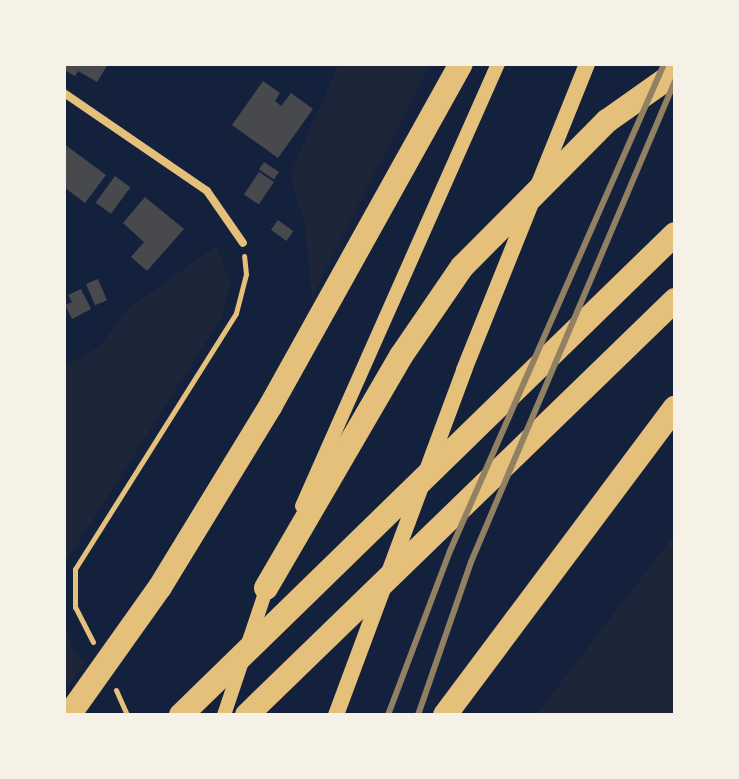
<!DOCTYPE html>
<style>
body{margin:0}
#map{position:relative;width:739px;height:779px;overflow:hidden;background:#14213d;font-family:Figtree,sans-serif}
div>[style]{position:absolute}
.green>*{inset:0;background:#1d2539}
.building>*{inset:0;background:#48494c;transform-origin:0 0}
.path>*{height:5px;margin:-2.5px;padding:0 2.5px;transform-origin:2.5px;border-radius:2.5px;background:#e5c07b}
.minor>*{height:8px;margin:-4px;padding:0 4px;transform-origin:4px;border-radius:4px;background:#e5c07b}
.tertiary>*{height:14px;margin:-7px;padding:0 7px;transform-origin:7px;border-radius:7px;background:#e5c07b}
.secondary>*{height:16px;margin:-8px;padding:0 8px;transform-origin:8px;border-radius:8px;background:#e5c07b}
.motorway>*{height:24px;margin:-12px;padding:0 12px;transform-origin:12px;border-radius:12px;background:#e5c07b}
.rail>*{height:6px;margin:-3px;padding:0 3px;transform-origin:3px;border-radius:3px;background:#918062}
span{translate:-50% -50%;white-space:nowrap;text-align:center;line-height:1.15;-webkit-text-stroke:7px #f6f1e7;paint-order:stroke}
.frame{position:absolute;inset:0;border:66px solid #f6f1e7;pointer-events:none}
</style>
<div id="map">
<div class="green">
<i style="clip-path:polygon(339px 64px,430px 64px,312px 298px,305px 224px,290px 175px)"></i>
<i style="clip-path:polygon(216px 246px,230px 283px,221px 318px,64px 565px,64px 366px,99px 347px,129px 308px)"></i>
<i style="clip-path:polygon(675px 534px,675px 715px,536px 715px)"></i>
<i style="clip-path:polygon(64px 621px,73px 651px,85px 663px,64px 693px)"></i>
</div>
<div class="building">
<i style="clip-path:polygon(64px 64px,108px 64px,97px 82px,78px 71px,75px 76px,64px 70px)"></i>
<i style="clip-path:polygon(263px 81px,280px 93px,275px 101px,281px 106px,291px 93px,313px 109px,278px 158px,232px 125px)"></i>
<i style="clip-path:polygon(64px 144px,106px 175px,85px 203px,64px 187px)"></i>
<i style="left:264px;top:162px;width:18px;height:9px;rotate:34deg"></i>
<i style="left:259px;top:172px;width:18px;height:27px;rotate:34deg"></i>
<i style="left:115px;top:176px;width:19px;height:33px;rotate:36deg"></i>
<i style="clip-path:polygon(145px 197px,184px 229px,147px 271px,131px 257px,144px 242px,123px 223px)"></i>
<i style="left:278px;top:220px;width:19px;height:12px;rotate:36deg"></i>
<i style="left:98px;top:279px;width:23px;height:13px;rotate:67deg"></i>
<i style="clip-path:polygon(81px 289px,91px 309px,72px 319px,65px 305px,72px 302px,68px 295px)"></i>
</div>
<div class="path">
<i style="left:675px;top:619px;width:15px;rotate:90deg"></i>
<i style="left:93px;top:642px;width:39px;rotate:-117deg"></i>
<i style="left:75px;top:607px;width:38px;rotate:-90deg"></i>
<i style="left:75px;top:569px;width:302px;rotate:-57.8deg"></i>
<i style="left:236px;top:313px;width:40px;rotate:-75.6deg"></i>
<i style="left:246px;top:274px;width:18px;rotate:-96deg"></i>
<i style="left:116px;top:690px;width:27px;rotate:66deg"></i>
</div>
<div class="minor">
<i style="left:64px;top:93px;width:173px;rotate:34.4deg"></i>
<i style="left:207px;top:191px;width:63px;rotate:55.3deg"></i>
</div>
<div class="tertiary">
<i style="left:302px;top:506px;width:484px;rotate:-66.1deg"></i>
<i style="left:224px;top:715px;width:138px;rotate:-71.4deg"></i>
</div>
<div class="secondary">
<i style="left:336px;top:715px;width:368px;rotate:-69.6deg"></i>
<i style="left:464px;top:370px;width:330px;rotate:-68.1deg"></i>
</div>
<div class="motorway">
<i style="left:266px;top:588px;width:268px;rotate:-59.8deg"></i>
<i style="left:401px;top:356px;width:108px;rotate:-55.6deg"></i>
<i style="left:462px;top:267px;width:206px;rotate:-45.2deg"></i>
<i style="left:607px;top:121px;width:83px;rotate:-35.2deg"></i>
<i style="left:69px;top:715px;width:157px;rotate:-54.6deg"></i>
<i style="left:160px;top:587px;width:213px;rotate:-58.6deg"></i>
<i style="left:271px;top:405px;width:390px;rotate:-60.9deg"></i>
<i style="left:181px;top:715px;width:689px;rotate:-44.24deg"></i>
<i style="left:247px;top:715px;width:596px;rotate:-44.12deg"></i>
<i style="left:445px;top:715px;width:384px;rotate:-53.2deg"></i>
</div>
<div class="rail">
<i style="left:388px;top:715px;width:175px;rotate:-69.3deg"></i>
<i style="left:450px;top:551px;width:532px;rotate:-66.28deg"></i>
<i style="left:418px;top:715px;width:162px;rotate:-70.9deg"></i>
<i style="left:471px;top:562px;width:522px;rotate:-67.02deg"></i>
</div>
<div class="frame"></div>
</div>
